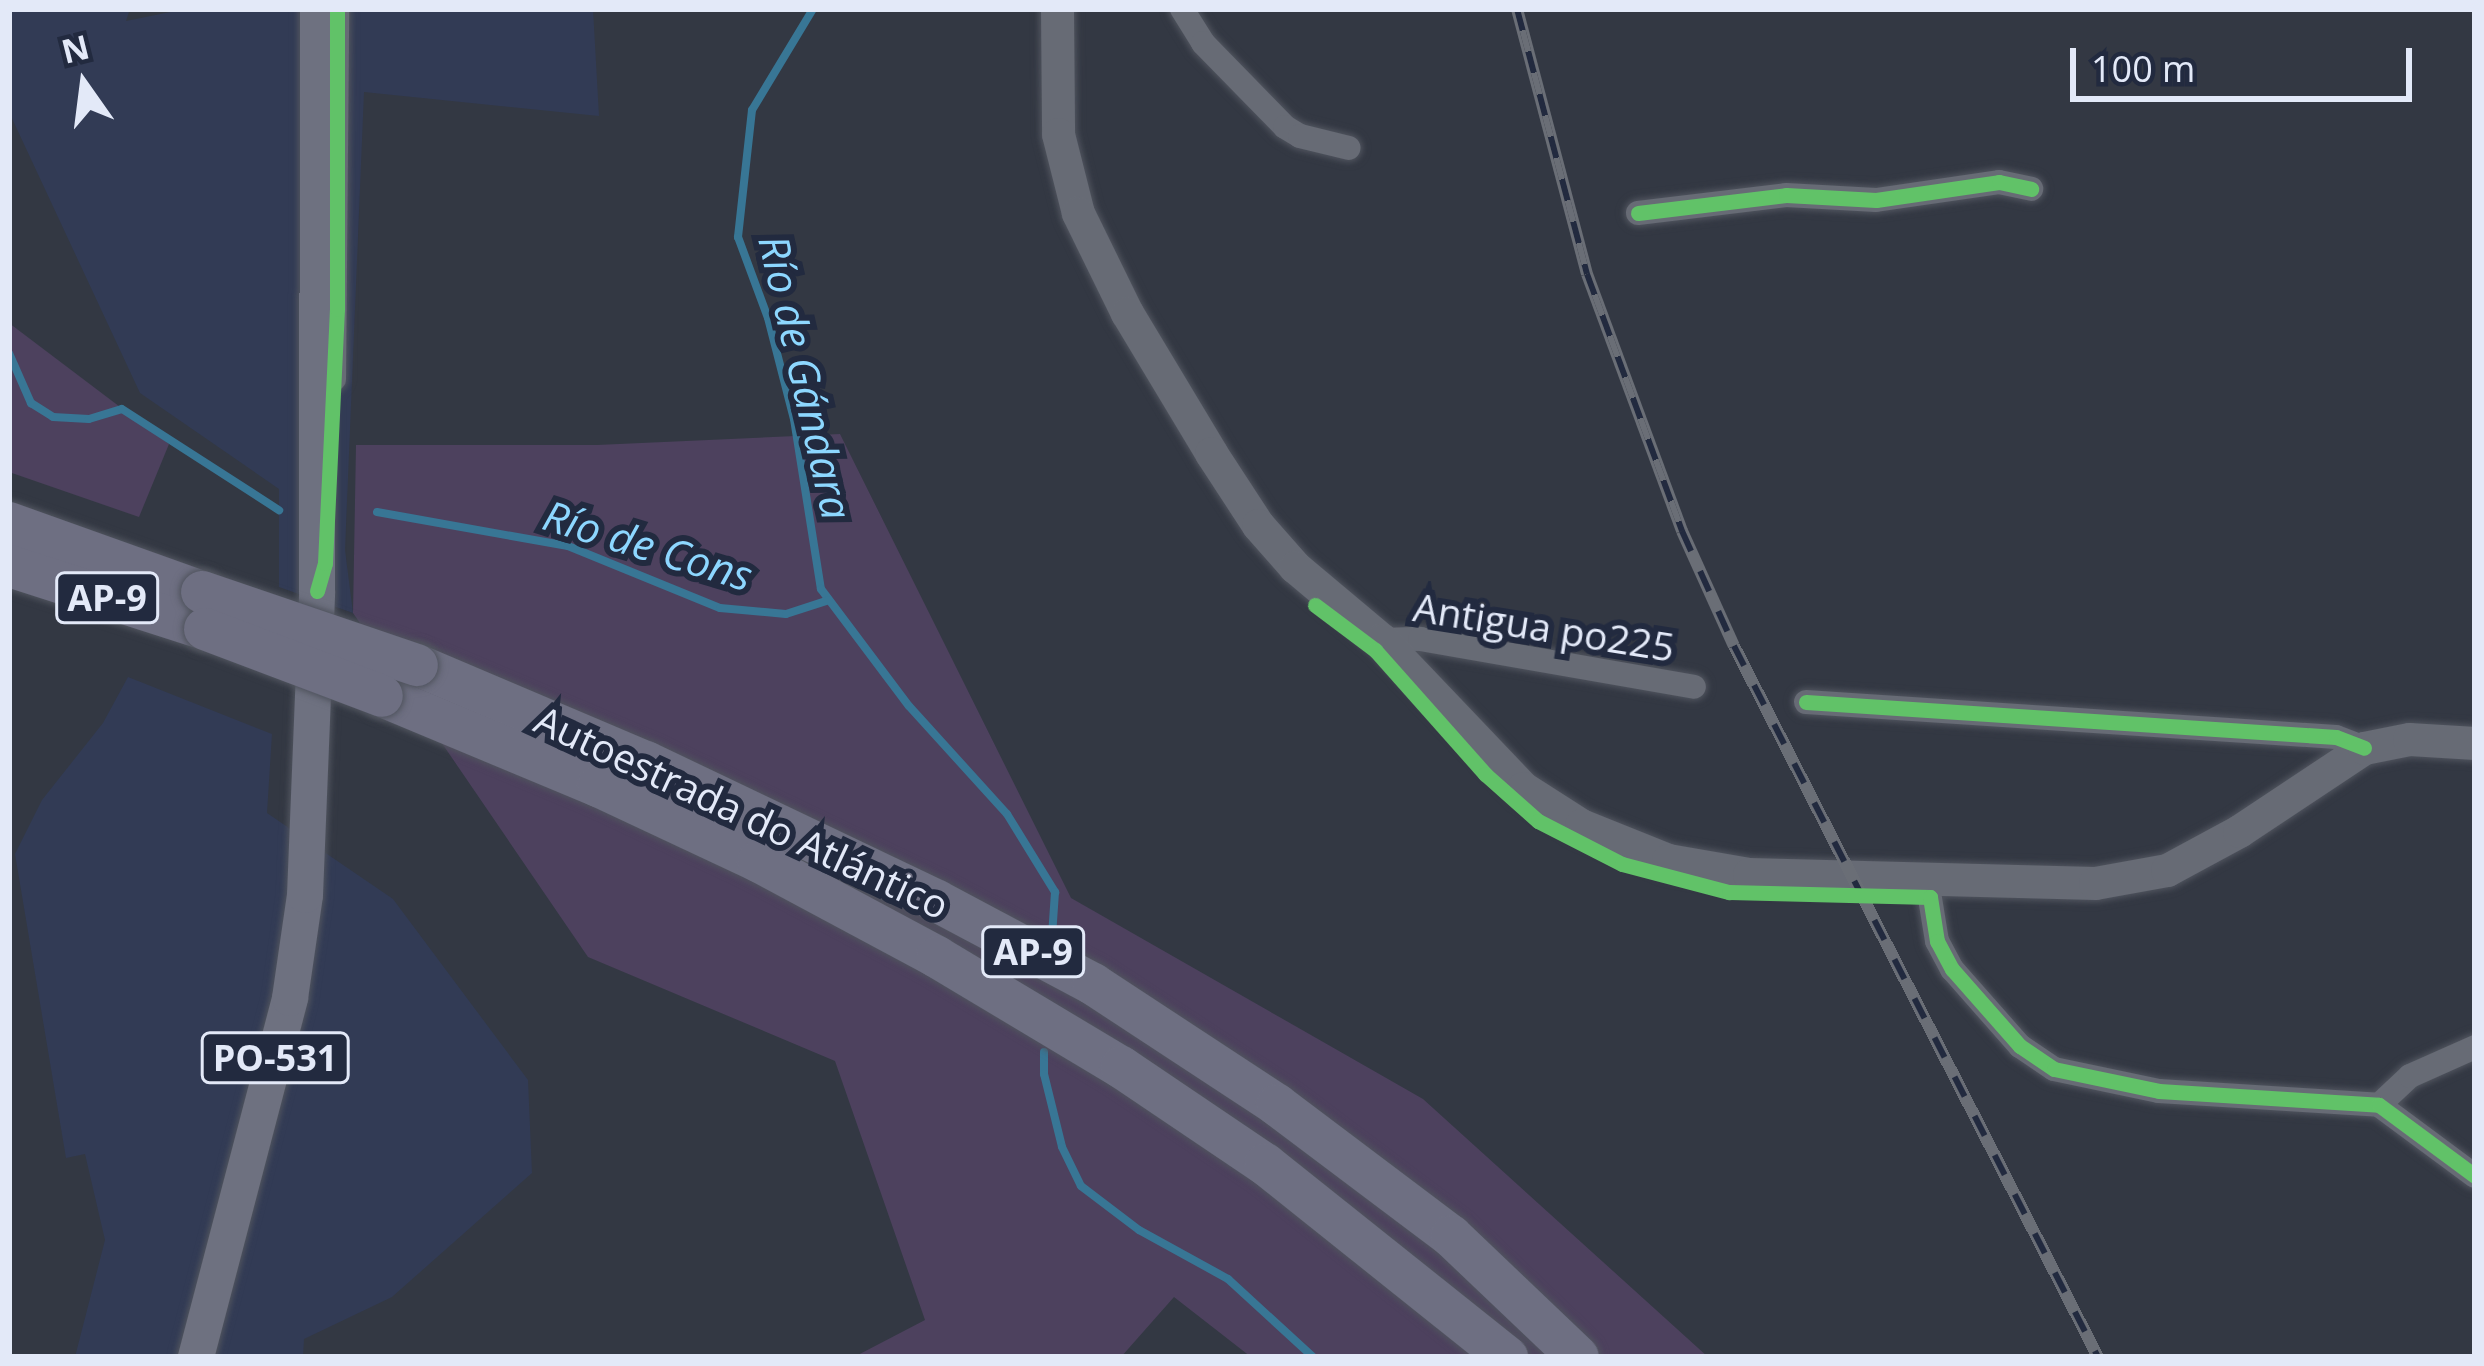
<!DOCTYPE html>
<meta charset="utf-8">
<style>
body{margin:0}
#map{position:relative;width:2484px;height:1366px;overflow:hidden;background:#333843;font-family:"Open Sans",sans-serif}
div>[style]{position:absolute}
.built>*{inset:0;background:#323b55}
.green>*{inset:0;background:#4d415e}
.stream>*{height:8px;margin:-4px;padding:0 4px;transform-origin:4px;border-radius:4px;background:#387695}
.roads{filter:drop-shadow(0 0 3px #50545e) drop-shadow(0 0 3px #50545e)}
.street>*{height:24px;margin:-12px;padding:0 12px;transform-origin:12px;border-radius:12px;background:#676b75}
.secondary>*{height:33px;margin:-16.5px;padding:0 16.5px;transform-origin:16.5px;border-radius:16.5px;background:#676b75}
.primary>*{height:36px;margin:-18px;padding:0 18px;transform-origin:18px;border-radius:18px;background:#6e7180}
.highway>*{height:42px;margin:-21px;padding:0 21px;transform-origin:21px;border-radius:21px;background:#6e6f82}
.rail>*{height:12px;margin-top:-6px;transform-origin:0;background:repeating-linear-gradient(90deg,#222a3f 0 22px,#6a6e76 0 44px);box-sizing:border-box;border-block:3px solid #6a6e76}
.bridges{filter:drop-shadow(0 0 3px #50545e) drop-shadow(0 0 3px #50545e)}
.highway-bridge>*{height:42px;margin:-21px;padding:0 21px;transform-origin:21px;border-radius:21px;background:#6e6f82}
.cycleway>*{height:15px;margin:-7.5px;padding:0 7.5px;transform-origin:7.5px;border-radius:7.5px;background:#61c268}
span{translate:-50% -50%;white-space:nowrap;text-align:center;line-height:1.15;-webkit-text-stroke:12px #222a3f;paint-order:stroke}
.shield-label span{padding:3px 9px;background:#222a3f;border:3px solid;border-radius:9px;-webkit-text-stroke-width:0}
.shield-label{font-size:36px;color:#e3e9f8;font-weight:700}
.street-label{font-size:39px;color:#e3e9f8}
.water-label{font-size:42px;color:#8dd7ff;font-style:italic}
.frame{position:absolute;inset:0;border:12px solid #e3e9f8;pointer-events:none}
.north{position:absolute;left:24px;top:24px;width:120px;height:120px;-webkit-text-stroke:9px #222a3f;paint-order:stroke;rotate:346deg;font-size:33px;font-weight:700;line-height:48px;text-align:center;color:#e3e9f8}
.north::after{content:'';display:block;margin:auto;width:42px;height:54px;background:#e3e9f8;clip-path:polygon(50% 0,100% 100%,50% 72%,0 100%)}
.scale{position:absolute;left:2070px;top:48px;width:342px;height:54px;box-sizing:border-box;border:6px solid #e3e9f8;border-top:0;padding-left:15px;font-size:36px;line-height:42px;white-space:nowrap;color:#e3e9f8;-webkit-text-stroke:9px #222a3f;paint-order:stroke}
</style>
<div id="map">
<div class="built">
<i style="clip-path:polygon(9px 9px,130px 9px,126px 21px,185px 9px,593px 9px,599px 116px,364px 92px,345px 550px,353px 613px,279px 587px,279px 489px,140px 393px,9px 112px)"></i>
<i style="clip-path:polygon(128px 677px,272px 734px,267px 813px,393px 899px,528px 1080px,532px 1173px,392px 1297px,304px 1339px,303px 1357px,75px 1357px,105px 1240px,85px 1154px,66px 1158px,15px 854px,42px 800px,103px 723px)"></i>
</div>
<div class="green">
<i style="clip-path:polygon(9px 323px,169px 444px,139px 517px,9px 472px)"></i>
<i style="clip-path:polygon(840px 434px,1071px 898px,1423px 1099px,1708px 1357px,1251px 1357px,1174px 1297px,1121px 1357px,854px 1357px,925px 1320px,835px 1061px,588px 957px,353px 613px,356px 445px,597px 445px)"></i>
</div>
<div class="stream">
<i style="left:813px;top:9px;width:118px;rotate:121.1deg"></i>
<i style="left:752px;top:110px;width:128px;rotate:96.3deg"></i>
<i style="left:738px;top:237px;width:86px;rotate:69.7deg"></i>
<i style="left:768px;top:318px;width:104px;rotate:75.6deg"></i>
<i style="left:794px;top:419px;width:172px;rotate:81deg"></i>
<i style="left:821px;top:589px;width:146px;rotate:53.1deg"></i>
<i style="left:909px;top:706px;width:146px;rotate:47.8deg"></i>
<i style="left:1007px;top:814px;width:92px;rotate:58.4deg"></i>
<i style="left:1055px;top:892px;width:44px;rotate:93.9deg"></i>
<i style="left:9px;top:353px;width:55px;rotate:66.3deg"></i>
<i style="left:31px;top:403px;width:26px;rotate:32deg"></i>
<i style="left:53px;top:417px;width:36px;rotate:3deg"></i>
<i style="left:89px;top:419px;width:34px;rotate:-17deg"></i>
<i style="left:122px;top:409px;width:187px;rotate:32.8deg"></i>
<i style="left:377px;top:512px;width:194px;rotate:10.1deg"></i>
<i style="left:568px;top:546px;width:164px;rotate:22.2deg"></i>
<i style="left:720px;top:608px;width:66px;rotate:5.2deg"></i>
<i style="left:786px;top:614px;width:45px;rotate:-18deg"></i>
<i style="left:1044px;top:1052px;width:22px;rotate:90deg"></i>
<i style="left:1044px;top:1074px;width:75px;rotate:76.1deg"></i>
<i style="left:1062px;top:1147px;width:43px;rotate:64deg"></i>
<i style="left:1081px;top:1186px;width:73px;rotate:37.2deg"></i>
<i style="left:1139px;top:1230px;width:102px;rotate:28.8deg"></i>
<i style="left:1228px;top:1279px;width:115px;rotate:42.5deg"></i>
</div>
<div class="roads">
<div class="street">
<i style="left:1182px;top:9px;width:40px;rotate:58deg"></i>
<i style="left:1203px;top:43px;width:117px;rotate:45.7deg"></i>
<i style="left:1285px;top:127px;width:17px;rotate:31deg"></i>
<i style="left:1300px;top:136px;width:50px;rotate:13.8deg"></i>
<i style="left:1638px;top:213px;width:149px;rotate:-6.9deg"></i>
<i style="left:1786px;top:195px;width:90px;rotate:3.2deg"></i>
<i style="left:1876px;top:200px;width:124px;rotate:-8.3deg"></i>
<i style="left:1999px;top:182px;width:33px;rotate:12deg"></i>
<i style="left:334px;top:379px;width:370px;rotate:-89.5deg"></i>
<i style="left:1382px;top:640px;width:38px;rotate:-2deg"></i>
<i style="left:1420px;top:639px;width:278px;rotate:9.9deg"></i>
<i style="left:1806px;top:702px;width:531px;rotate:3.78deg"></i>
<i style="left:2336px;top:737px;width:30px;rotate:21deg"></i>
<i style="left:1927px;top:880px;width:62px;rotate:80.7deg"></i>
<i style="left:1937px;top:941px;width:32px;rotate:62deg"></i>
<i style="left:1952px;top:969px;width:103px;rotate:48.6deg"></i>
<i style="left:2020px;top:1046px;width:41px;rotate:34.1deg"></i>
<i style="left:2054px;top:1069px;width:107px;rotate:11.8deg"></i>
<i style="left:2159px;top:1091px;width:220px;rotate:3.6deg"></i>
<i style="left:2379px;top:1105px;width:119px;rotate:36.5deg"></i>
<i style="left:2379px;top:1105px;width:42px;rotate:-43.1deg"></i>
<i style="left:2410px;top:1076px;width:71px;rotate:-24deg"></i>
</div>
<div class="secondary">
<i style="left:1057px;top:9px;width:125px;rotate:89.5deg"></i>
<i style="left:1058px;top:134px;width:81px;rotate:75.8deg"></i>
<i style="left:1078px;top:213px;width:111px;rotate:63.9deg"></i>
<i style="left:1127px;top:313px;width:163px;rotate:59deg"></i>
<i style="left:1211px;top:453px;width:86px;rotate:56.9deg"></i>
<i style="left:1258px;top:525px;width:56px;rotate:48.6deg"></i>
<i style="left:1295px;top:567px;width:114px;rotate:40deg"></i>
<i style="left:1382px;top:640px;width:204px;rotate:46.4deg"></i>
<i style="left:1523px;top:788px;width:69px;rotate:32.5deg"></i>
<i style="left:1581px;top:825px;width:94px;rotate:21.9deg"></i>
<i style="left:1668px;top:860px;width:82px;rotate:9.8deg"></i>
<i style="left:1749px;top:874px;width:346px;rotate:1.5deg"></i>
<i style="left:2095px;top:883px;width:73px;rotate:-10.2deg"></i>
<i style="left:2167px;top:870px;width:82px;rotate:-28.4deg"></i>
<i style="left:2239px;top:831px;width:150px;rotate:-33.6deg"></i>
<i style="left:2364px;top:748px;width:46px;rotate:-11.3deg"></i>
<i style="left:2409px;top:739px;width:66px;rotate:3.5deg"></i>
</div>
<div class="primary">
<i style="left:196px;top:1357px;width:371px;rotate:-75.3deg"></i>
<i style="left:290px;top:998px;width:104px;rotate:-81.7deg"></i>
<i style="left:305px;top:895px;width:304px;rotate:-87.7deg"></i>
<i style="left:317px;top:591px;width:582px;rotate:-89.9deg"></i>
</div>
<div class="highway">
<i style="left:9px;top:523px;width:205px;rotate:19.7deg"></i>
<i style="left:9px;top:566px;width:206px;rotate:17.8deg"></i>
<i style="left:417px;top:665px;width:249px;rotate:23deg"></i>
<i style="left:646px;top:762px;width:322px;rotate:25.5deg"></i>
<i style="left:937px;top:901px;width:177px;rotate:28deg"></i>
<i style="left:1093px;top:984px;width:220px;rotate:33.3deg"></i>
<i style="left:1277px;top:1105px;width:218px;rotate:37deg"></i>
<i style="left:1451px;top:1236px;width:175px;rotate:43.6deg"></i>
<i style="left:382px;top:696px;width:234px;rotate:22.6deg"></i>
<i style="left:598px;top:786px;width:177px;rotate:25.1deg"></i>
<i style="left:758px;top:861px;width:203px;rotate:28.2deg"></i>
<i style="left:937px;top:957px;width:214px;rotate:30.9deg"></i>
<i style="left:1121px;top:1067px;width:174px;rotate:34deg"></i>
<i style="left:1265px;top:1164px;width:310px;rotate:38.6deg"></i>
</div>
</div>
<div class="rail">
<i style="left:1517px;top:9px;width:274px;rotate:75.2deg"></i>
<i style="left:1587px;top:274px;width:274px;rotate:69.7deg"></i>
<i style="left:1682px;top:531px;width:126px;rotate:65.7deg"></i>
<i style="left:1734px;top:646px;width:799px;rotate:62.89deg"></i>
</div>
<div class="bridges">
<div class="highway-bridge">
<i style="left:202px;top:592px;width:227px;rotate:18.8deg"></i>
<i style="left:205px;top:629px;width:189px;rotate:20.7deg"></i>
</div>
</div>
<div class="cycleway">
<i style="left:1638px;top:213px;width:149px;rotate:-6.9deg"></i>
<i style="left:1786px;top:195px;width:90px;rotate:3.2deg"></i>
<i style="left:1876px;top:200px;width:124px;rotate:-8.3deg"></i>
<i style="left:1999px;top:182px;width:33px;rotate:12deg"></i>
<i style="left:317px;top:591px;width:29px;rotate:-74deg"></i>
<i style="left:325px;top:563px;width:254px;rotate:-87.3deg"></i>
<i style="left:337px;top:309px;width:300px;rotate:-90deg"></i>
<i style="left:1315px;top:605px;width:75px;rotate:36.9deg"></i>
<i style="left:1375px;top:650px;width:166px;rotate:48.4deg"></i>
<i style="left:1485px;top:774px;width:71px;rotate:41.6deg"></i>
<i style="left:1538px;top:821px;width:94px;rotate:27.1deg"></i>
<i style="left:1622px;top:864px;width:111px;rotate:14.7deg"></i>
<i style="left:1729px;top:892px;width:201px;rotate:1.4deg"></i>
<i style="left:1930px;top:897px;width:45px;rotate:81deg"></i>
<i style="left:1937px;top:941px;width:32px;rotate:62deg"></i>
<i style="left:1952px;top:969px;width:103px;rotate:48.6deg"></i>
<i style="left:2020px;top:1046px;width:41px;rotate:34.1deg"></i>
<i style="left:2054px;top:1069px;width:107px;rotate:11.8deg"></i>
<i style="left:2159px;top:1091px;width:220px;rotate:3.6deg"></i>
<i style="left:2379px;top:1105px;width:119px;rotate:36.5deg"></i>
<i style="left:1806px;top:702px;width:531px;rotate:3.78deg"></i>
<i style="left:2336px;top:737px;width:30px;rotate:21deg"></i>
</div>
<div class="shield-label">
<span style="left:107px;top:598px">AP-9</span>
<span style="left:1033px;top:952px">AP-9</span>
<span style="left:275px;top:1058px">PO-531</span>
</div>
<div class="street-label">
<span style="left:1544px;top:627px;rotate:9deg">Antigua po225</span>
<span style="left:742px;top:812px;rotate:25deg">Autoestrada do Atlántico</span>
</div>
<div class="water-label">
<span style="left:806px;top:377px;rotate:77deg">Río de Gándara</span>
<span style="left:648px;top:545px;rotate:17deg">Río de Cons</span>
</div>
<div class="frame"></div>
<div class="north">N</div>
<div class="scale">100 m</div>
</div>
